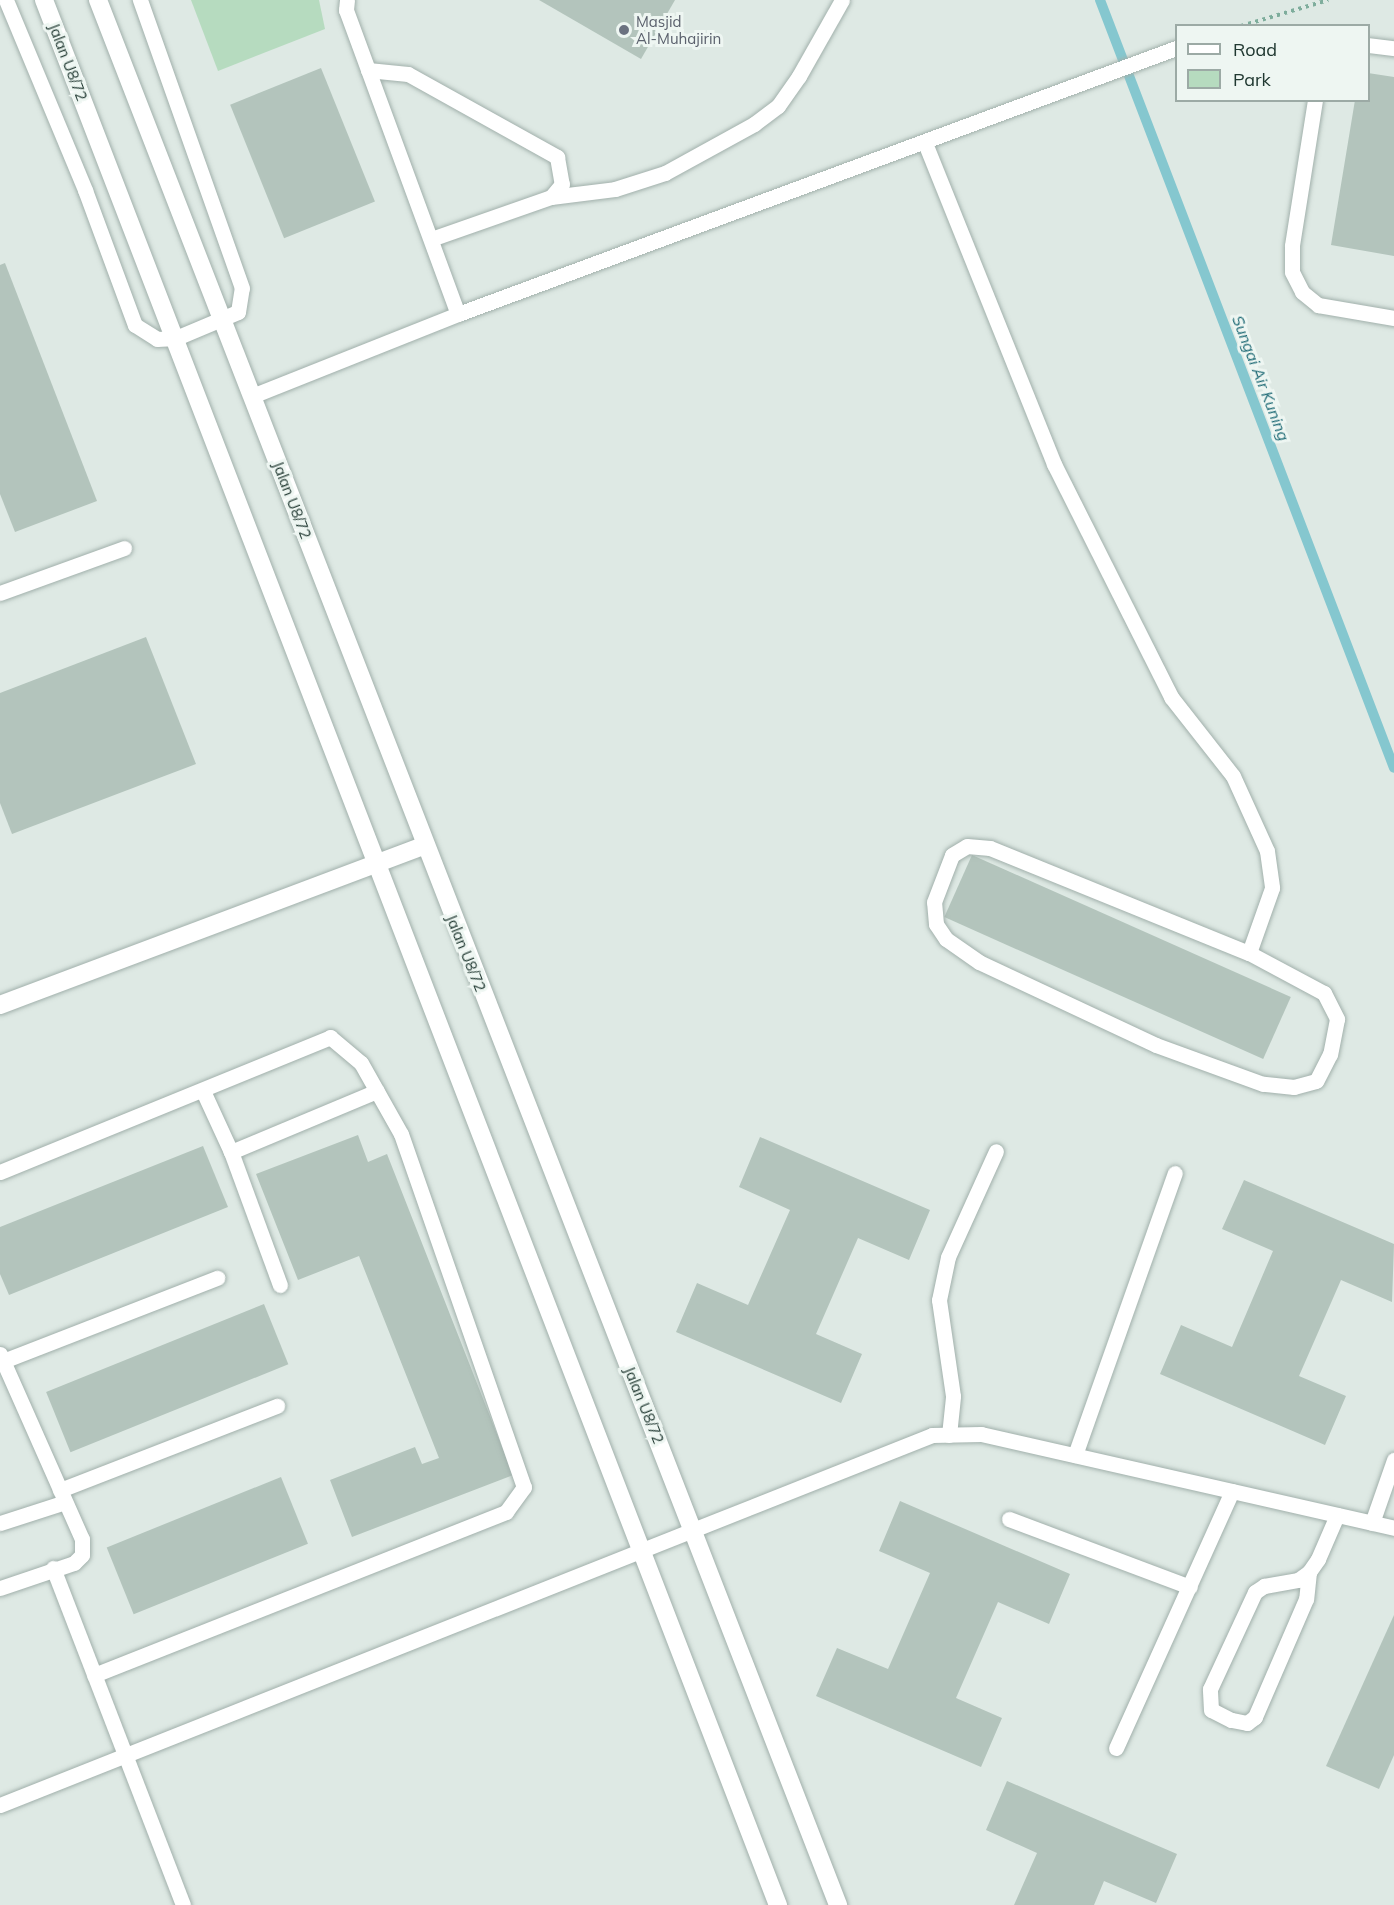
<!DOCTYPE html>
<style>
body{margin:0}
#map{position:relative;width:1394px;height:1905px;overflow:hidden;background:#dee9e4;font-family:Mulish,sans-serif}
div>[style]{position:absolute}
.green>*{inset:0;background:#b6dbbf}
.stream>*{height:10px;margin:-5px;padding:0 5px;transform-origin:5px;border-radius:5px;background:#85c7cf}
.building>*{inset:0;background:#b3c4bc;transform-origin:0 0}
.path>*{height:4px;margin-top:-2px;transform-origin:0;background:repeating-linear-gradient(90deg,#7ead9c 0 3px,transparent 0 7.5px)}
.roads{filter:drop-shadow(0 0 2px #a1b0ab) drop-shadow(0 0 2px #a1b0ab)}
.lane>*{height:15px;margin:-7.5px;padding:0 7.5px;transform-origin:7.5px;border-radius:7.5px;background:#fff}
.street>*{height:18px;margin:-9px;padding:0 9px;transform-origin:9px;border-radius:9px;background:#fff}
.dots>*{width:16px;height:16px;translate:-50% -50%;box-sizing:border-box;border:3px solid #eef6f2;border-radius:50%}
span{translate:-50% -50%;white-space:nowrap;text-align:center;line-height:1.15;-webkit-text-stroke:6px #eef6f2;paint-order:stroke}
.worship-label{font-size:15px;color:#5b616d}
.left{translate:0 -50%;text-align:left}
.street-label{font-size:15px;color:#203831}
.water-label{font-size:16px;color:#1b6873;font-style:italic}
.legend{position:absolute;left:1175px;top:24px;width:195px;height:78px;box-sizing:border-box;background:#eef6f2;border:2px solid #9caaa5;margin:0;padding:8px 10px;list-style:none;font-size:18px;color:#203831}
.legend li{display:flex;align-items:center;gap:12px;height:30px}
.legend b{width:30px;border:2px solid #9caaa5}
</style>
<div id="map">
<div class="green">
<i style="clip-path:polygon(191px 0,319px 0,325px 29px,218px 71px)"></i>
</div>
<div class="stream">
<i style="left:1100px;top:0;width:822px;rotate:69.05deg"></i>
</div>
<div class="building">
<i style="clip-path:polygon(539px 0,675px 0,641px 59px)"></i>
<i style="left:321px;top:68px;width:144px;height:98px;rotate:68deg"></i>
<i style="clip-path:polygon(1368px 73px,1394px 77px,1394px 256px,1331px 245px,1355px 100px,1368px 100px)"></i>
<i style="clip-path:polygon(5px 263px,97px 501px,15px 532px,0 494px,0 265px)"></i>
<i style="clip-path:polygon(146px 637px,196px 764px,12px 834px,0 803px,0 693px)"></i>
<i style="left:972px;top:855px;width:349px;height:68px;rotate:24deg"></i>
<i style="clip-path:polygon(358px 1135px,368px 1162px,387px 1154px,513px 1475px,352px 1537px,330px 1480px,415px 1447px,422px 1464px,439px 1458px,359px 1256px,298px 1280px,256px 1174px)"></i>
<i style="clip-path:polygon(760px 1137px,930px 1210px,909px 1260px,858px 1238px,816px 1334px,862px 1354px,841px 1403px,676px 1332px,697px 1283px,748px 1305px,790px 1210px,739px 1187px)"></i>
<i style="clip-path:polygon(203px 1146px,228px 1207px,9px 1295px,0 1274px,0 1227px)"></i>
<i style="clip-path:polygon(1244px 1180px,1394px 1244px,1392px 1302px,1341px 1280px,1299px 1376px,1346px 1396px,1325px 1445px,1160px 1374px,1181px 1325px,1232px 1347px,1273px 1251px,1222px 1229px)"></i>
<i style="left:264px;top:1304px;width:65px;height:235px;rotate:68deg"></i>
<i style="left:281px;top:1477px;width:72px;height:188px;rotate:68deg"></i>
<i style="clip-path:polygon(900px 1501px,1070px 1574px,1049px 1624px,998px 1602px,956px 1698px,1002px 1718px,981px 1767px,816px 1696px,837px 1648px,888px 1669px,930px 1573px,879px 1551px)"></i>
<i style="clip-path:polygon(1394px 1615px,1394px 1755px,1379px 1789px,1326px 1766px)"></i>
<i style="clip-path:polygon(1007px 1781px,1177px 1854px,1156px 1903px,1104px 1881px,1094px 1905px,1014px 1905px,1037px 1853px,986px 1830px)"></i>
</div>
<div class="path">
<i style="left:1241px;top:26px;width:91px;rotate:-16.6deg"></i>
</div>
<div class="roads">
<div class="lane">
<i style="left:6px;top:0;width:206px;rotate:67.4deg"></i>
<i style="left:85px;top:190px;width:144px;rotate:69.7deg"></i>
<i style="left:135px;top:325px;width:26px;rotate:32deg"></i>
<i style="left:157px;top:339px;width:19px;rotate:-3deg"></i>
<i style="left:176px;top:338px;width:67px;rotate:-22.8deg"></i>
<i style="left:238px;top:312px;width:24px;rotate:-81deg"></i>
<i style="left:242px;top:288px;width:306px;rotate:-109.5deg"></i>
<i style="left:347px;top:0;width:10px;rotate:96deg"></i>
<i style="left:346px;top:10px;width:324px;rotate:69.8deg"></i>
<i style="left:1368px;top:45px;width:26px;rotate:7deg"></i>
<i style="left:368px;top:70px;width:40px;rotate:5.7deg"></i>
<i style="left:408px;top:74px;width:171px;rotate:29.1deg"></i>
<i style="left:557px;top:157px;width:27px;rotate:80deg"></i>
<i style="left:562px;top:184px;width:17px;rotate:130deg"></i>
<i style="left:551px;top:197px;width:127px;rotate:160.7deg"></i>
<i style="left:1315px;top:100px;width:148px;rotate:99deg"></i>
<i style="left:1292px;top:246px;width:26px;rotate:90deg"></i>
<i style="left:1292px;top:272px;width:22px;rotate:63deg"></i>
<i style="left:1302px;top:292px;width:21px;rotate:39deg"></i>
<i style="left:1318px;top:305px;width:77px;rotate:9.7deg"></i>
<i style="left:925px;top:143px;width:346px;rotate:68.1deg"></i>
<i style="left:1054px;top:464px;width:261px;rotate:63.3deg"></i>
<i style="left:1171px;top:697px;width:100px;rotate:51.9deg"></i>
<i style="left:1233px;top:776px;width:82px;rotate:65.6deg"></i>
<i style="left:1267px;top:851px;width:37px;rotate:82deg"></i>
<i style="left:1272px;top:888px;width:69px;rotate:109.5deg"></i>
<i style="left:1249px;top:953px;width:85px;rotate:28.1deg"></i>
<i style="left:1324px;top:993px;width:29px;rotate:63deg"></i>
<i style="left:1337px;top:1019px;width:36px;rotate:101deg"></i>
<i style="left:1330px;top:1054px;width:30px;rotate:117deg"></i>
<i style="left:1316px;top:1081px;width:23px;rotate:165deg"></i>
<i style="left:1294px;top:1087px;width:31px;rotate:-174deg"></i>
<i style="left:1263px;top:1084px;width:114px;rotate:-160deg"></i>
<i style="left:1156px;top:1045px;width:195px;rotate:-154.9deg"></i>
<i style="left:979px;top:962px;width:40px;rotate:-145.1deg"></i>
<i style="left:946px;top:939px;width:18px;rotate:-124deg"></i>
<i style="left:936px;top:924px;width:22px;rotate:-95deg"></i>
<i style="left:934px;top:902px;width:50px;rotate:-69deg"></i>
<i style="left:952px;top:855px;width:17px;rotate:-31deg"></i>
<i style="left:967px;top:846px;width:23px;rotate:5deg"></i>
<i style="left:990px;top:848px;width:279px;rotate:22.1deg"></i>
<i style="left:551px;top:197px;width:64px;rotate:-7.1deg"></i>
<i style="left:615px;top:189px;width:52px;rotate:-17.7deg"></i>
<i style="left:665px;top:173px;width:102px;rotate:-28.8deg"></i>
<i style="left:754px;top:124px;width:30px;rotate:-37deg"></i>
<i style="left:778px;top:106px;width:37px;rotate:-55deg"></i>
<i style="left:799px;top:76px;width:87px;rotate:-60.5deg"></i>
<i style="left:252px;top:396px;width:222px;rotate:-21.7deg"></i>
<i style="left:458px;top:314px;width:766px;rotate:-20.33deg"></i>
<i style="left:0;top:593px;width:132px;rotate:-19.9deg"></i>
<i style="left:203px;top:1091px;width:67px;rotate:65.3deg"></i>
<i style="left:0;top:1172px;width:357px;rotate:-22.2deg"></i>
<i style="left:330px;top:1037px;width:40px;rotate:40deg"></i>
<i style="left:361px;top:1063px;width:81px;rotate:60.6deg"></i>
<i style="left:401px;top:1134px;width:374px;rotate:70.8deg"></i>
<i style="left:524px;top:1487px;width:31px;rotate:126deg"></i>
<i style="left:506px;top:1512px;width:443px;rotate:158.4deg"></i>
<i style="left:280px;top:1285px;width:142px;rotate:-110.2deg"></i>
<i style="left:231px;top:1152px;width:158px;rotate:-22.7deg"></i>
<i style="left:0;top:1354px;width:202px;rotate:66.1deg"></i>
<i style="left:82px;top:1539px;width:16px;rotate:90deg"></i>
<i style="left:82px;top:1555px;width:11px;rotate:135deg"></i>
<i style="left:74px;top:1563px;width:78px;rotate:161.3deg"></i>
<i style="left:3px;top:1361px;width:230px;rotate:-21.2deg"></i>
<i style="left:949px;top:1435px;width:39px;rotate:-84deg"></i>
<i style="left:953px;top:1396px;width:97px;rotate:-98.3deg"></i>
<i style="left:939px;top:1300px;width:44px;rotate:-78.2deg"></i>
<i style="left:948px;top:1257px;width:116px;rotate:-65.6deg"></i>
<i style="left:1075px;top:1455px;width:299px;rotate:-70.5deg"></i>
<i style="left:60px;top:1490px;width:233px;rotate:-21.2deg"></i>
<i style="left:1009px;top:1519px;width:193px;rotate:20.6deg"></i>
<i style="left:0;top:1523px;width:68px;rotate:-17.9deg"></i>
<i style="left:1372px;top:1523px;width:67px;rotate:-70.8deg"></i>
<i style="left:53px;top:1568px;width:361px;rotate:68.9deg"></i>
<i style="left:1309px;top:1572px;width:27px;rotate:96deg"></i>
<i style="left:1306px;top:1599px;width:129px;rotate:113.4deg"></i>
<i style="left:1255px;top:1717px;width:10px;rotate:143deg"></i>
<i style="left:1247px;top:1723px;width:16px;rotate:-169deg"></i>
<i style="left:1231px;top:1720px;width:22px;rotate:-153deg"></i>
<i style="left:1211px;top:1710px;width:21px;rotate:-93deg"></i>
<i style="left:1210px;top:1689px;width:107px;rotate:-65.1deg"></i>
<i style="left:1255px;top:1592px;width:11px;rotate:-34deg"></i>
<i style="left:1264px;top:1586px;width:35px;rotate:-10deg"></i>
<i style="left:1298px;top:1580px;width:14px;rotate:-36deg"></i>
<i style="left:1309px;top:1572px;width:16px;rotate:-55deg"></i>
<i style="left:1318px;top:1559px;width:48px;rotate:-66.6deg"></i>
<i style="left:1116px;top:1748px;width:282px;rotate:-65.7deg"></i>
<i style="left:0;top:1805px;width:1003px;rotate:-21.65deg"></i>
<i style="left:932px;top:1435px;width:49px;rotate:-1.2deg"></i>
<i style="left:981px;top:1434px;width:424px;rotate:12.8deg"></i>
</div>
<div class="street">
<i style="left:44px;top:0;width:2042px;rotate:68.93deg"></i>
<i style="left:98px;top:0;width:2044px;rotate:68.77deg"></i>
<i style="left:0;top:1005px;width:453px;rotate:-20.6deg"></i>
</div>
</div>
<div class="dots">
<i style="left:624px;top:30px;background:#6b7280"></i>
</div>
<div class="worship-label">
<span class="left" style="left:636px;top:30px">Masjid<br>Al-Muhajirin</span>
</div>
<div class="street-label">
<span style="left:68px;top:62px;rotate:69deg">Jalan U8/72</span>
<span style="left:292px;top:500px;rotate:69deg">Jalan U8/72</span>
<span style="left:466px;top:953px;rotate:68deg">Jalan U8/72</span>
<span style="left:644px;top:1405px;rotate:68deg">Jalan U8/72</span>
</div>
<div class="water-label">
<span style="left:1261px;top:378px;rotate:69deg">Sungai Air Kuning</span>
</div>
<ul class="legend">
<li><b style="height:8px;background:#fff"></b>Road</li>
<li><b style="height:16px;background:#b6dbbf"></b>Park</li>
</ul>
</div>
